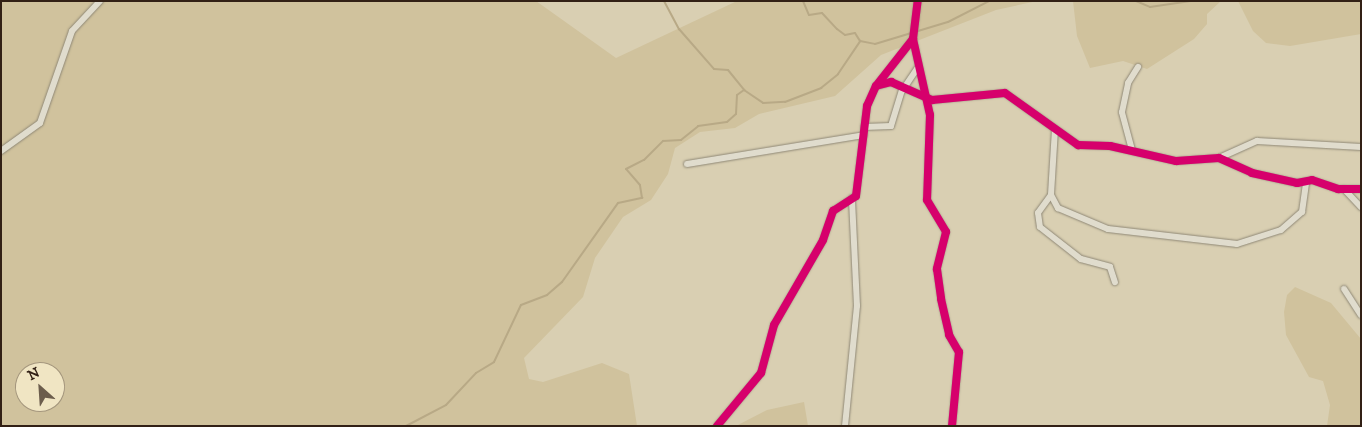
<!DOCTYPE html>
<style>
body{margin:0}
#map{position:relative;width:1362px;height:427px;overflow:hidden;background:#d9cfb2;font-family:"IM FELL DW Pica",serif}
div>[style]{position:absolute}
.green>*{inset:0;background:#d0c29d}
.stream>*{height:2px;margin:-1px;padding:0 1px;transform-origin:1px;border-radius:1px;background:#b8a986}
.roads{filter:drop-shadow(0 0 1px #8f8876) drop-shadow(0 0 1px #8f8876)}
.minor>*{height:6px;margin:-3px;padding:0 3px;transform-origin:3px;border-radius:3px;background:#e0dccd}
.cycleway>*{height:8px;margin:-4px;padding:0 4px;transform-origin:4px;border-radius:4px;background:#d6006c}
span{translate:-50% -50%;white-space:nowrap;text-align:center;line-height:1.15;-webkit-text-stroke:5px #f0e5c3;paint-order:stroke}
.frame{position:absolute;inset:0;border:2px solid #322015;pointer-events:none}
.north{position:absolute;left:15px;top:362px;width:50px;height:50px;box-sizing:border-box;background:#f0e5c3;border:1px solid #a4967d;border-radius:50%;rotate:334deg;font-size:14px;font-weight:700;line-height:20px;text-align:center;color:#322015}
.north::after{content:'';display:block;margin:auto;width:18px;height:22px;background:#6c5d4c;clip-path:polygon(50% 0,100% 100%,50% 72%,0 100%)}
</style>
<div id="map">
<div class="green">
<i style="clip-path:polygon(evenodd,1px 1px,536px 1px,616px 58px,737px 1px,1037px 1px,996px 10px,881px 55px,835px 96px,759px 114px,735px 128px,700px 132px,675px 148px,668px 174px,651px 200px,623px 217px,595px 258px,583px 297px,524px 358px,529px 379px,543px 382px,602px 363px,629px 374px,637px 426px,1px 426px,1px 1px,25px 372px,55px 372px,55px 402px,25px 402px,25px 372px)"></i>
<i style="clip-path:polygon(1073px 1px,1221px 1px,1207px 14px,1207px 24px,1194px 39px,1147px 69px,1123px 61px,1090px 68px,1077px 36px)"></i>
<i style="clip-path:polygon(1238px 1px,1361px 1px,1361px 34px,1290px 46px,1266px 43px,1253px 31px)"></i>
<i style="clip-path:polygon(1295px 287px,1331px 303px,1361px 339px,1361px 426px,1327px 426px,1330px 405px,1323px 381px,1309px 377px,1286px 335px,1284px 312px,1287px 295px)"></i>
<i style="clip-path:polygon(804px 402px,808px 426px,736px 426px,767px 410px)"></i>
</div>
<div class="stream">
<i style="left:664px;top:1px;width:32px;rotate:62deg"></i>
<i style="left:679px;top:29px;width:53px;rotate:48.8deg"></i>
<i style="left:714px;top:69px;width:14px;rotate:4deg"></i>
<i style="left:728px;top:70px;width:26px;rotate:51deg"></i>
<i style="left:744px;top:90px;width:23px;rotate:34deg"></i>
<i style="left:763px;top:103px;width:22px;rotate:-3deg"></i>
<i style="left:785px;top:102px;width:39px;rotate:-21deg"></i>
<i style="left:821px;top:88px;width:22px;rotate:-39deg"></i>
<i style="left:838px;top:74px;width:40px;rotate:-56deg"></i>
<i style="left:860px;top:41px;width:15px;rotate:11deg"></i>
<i style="left:875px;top:44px;width:76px;rotate:-16.8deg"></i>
<i style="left:948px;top:22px;width:46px;rotate:-27.1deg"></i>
<i style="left:803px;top:1px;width:15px;rotate:67deg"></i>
<i style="left:809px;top:15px;width:13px;rotate:-9deg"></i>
<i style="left:822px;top:13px;width:22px;rotate:47deg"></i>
<i style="left:837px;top:29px;width:10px;rotate:37deg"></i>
<i style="left:845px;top:35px;width:10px;rotate:-11deg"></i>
<i style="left:855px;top:33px;width:9px;rotate:58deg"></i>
<i style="left:1136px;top:1px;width:15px;rotate:23deg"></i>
<i style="left:1150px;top:7px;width:41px;rotate:-8.3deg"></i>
<i style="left:406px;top:426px;width:45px;rotate:-27.7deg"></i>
<i style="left:446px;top:405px;width:44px;rotate:-46.8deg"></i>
<i style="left:476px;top:373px;width:21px;rotate:-31deg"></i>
<i style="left:494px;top:362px;width:63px;rotate:-64.7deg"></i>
<i style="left:521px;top:305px;width:28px;rotate:-21deg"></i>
<i style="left:547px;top:295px;width:20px;rotate:-41deg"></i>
<i style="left:562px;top:282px;width:97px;rotate:-54.7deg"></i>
<i style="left:618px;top:203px;width:25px;rotate:-12deg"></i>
<i style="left:642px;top:198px;width:13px;rotate:-99deg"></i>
<i style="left:640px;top:185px;width:21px;rotate:-131deg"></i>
<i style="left:626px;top:169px;width:20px;rotate:-27deg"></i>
<i style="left:644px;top:160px;width:27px;rotate:-45deg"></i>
<i style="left:663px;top:141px;width:18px;rotate:-3deg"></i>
<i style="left:681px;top:140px;width:22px;rotate:-39deg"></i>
<i style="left:698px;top:126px;width:29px;rotate:-8deg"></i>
<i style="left:727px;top:122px;width:12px;rotate:-42deg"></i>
<i style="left:736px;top:114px;width:19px;rotate:-87deg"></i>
<i style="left:737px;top:95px;width:9px;rotate:-36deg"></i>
</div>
<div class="roads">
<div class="minor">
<i style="left:913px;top:39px;width:78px;rotate:77.4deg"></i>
<i style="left:930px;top:115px;width:85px;rotate:92deg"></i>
<i style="left:927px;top:200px;width:37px;rotate:59deg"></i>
<i style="left:946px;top:232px;width:38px;rotate:104deg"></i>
<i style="left:937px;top:269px;width:30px;rotate:82deg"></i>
<i style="left:941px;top:299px;width:37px;rotate:77deg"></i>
<i style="left:949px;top:335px;width:20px;rotate:60deg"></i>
<i style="left:959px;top:352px;width:74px;rotate:95.4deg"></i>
<i style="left:876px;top:86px;width:16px;rotate:-15deg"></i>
<i style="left:891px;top:82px;width:45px;rotate:23.7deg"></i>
<i style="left:932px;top:100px;width:73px;rotate:-5.5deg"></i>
<i style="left:1005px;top:93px;width:90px;rotate:35.5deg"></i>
<i style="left:1078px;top:145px;width:32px;rotate:2deg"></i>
<i style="left:1110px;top:146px;width:68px;rotate:12.8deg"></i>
<i style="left:1176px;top:161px;width:43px;rotate:-4deg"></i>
<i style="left:1219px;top:158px;width:36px;rotate:24deg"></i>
<i style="left:1252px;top:173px;width:46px;rotate:12.5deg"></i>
<i style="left:1297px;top:183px;width:15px;rotate:-11deg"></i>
<i style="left:1312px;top:180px;width:28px;rotate:19deg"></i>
<i style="left:1338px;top:189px;width:23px"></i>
<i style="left:864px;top:127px;width:27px;rotate:-2deg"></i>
<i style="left:891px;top:126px;width:37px;rotate:-73deg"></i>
<i style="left:902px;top:91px;width:27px;rotate:-56deg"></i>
<i style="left:1055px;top:129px;width:66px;rotate:93.5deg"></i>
<i style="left:1051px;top:195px;width:22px;rotate:126deg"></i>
<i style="left:1038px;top:213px;width:14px;rotate:82deg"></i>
<i style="left:1040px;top:227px;width:52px;rotate:38deg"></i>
<i style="left:1081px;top:259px;width:30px;rotate:15deg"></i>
<i style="left:1110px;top:267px;width:16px;rotate:72deg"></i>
<i style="left:1132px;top:150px;width:39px;rotate:-105deg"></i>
<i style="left:1122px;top:112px;width:30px;rotate:-78deg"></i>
<i style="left:1128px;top:83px;width:19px;rotate:-58deg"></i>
<i style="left:1px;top:151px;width:48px;rotate:-35.7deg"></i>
<i style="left:40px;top:123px;width:97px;rotate:-70.8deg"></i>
<i style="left:72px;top:31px;width:41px;rotate:-47deg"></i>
<i style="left:1219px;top:158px;width:42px;rotate:-24.1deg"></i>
<i style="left:1257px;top:141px;width:104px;rotate:3.3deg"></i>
<i style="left:687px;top:164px;width:179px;rotate:-9.3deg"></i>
<i style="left:1344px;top:189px;width:25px;rotate:47deg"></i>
<i style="left:1051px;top:195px;width:15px;rotate:62deg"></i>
<i style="left:1058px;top:208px;width:54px;rotate:22.8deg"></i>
<i style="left:1108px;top:229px;width:130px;rotate:6.6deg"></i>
<i style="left:1237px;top:244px;width:46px;rotate:-17.7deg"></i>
<i style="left:1281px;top:230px;width:28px;rotate:-41deg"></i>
<i style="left:1302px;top:212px;width:30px;rotate:-82deg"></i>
<i style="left:1344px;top:289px;width:31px;rotate:57deg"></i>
<i style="left:717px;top:426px;width:69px;rotate:-50.3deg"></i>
<i style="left:761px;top:373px;width:50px;rotate:-74.8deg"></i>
<i style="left:774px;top:325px;width:98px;rotate:-60deg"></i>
<i style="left:823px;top:240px;width:31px;rotate:-71deg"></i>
<i style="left:833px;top:211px;width:27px;rotate:-33deg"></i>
<i style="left:856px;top:196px;width:91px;rotate:-83deg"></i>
<i style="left:867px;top:106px;width:22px;rotate:-66deg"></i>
<i style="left:876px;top:86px;width:60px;rotate:-51.8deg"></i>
<i style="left:913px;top:39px;width:38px;rotate:-83deg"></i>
<i style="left:845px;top:426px;width:121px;rotate:-84.3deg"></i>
<i style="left:857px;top:306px;width:108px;rotate:-92.7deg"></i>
</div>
</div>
<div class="cycleway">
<i style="left:913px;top:39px;width:78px;rotate:77.4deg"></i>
<i style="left:930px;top:115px;width:85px;rotate:92deg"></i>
<i style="left:927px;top:200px;width:37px;rotate:59deg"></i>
<i style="left:946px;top:232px;width:38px;rotate:104deg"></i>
<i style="left:937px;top:269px;width:30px;rotate:82deg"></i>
<i style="left:941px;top:299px;width:37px;rotate:77deg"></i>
<i style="left:949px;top:335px;width:20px;rotate:60deg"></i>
<i style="left:959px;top:352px;width:74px;rotate:95.4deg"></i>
<i style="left:876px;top:86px;width:16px;rotate:-15deg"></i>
<i style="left:891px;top:82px;width:45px;rotate:23.7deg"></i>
<i style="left:932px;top:100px;width:73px;rotate:-5.5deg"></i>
<i style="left:1005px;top:93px;width:90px;rotate:35.5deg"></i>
<i style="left:1078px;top:145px;width:32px;rotate:2deg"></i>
<i style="left:1110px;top:146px;width:68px;rotate:12.8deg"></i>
<i style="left:1176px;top:161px;width:43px;rotate:-4deg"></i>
<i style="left:1219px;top:158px;width:36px;rotate:24deg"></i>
<i style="left:1252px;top:173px;width:46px;rotate:12.5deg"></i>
<i style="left:1297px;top:183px;width:15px;rotate:-11deg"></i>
<i style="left:1312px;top:180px;width:28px;rotate:19deg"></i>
<i style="left:1338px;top:189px;width:23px"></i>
<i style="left:717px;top:426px;width:69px;rotate:-50.3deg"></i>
<i style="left:761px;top:373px;width:50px;rotate:-74.8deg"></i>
<i style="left:774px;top:325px;width:98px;rotate:-60deg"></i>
<i style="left:823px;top:240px;width:31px;rotate:-71deg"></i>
<i style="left:833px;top:211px;width:27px;rotate:-33deg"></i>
<i style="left:856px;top:196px;width:91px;rotate:-83deg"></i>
<i style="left:867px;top:106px;width:22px;rotate:-66deg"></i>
<i style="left:876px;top:86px;width:60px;rotate:-51.8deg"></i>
<i style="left:913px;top:39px;width:38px;rotate:-83deg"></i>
</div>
<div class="frame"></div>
<div class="north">N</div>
</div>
